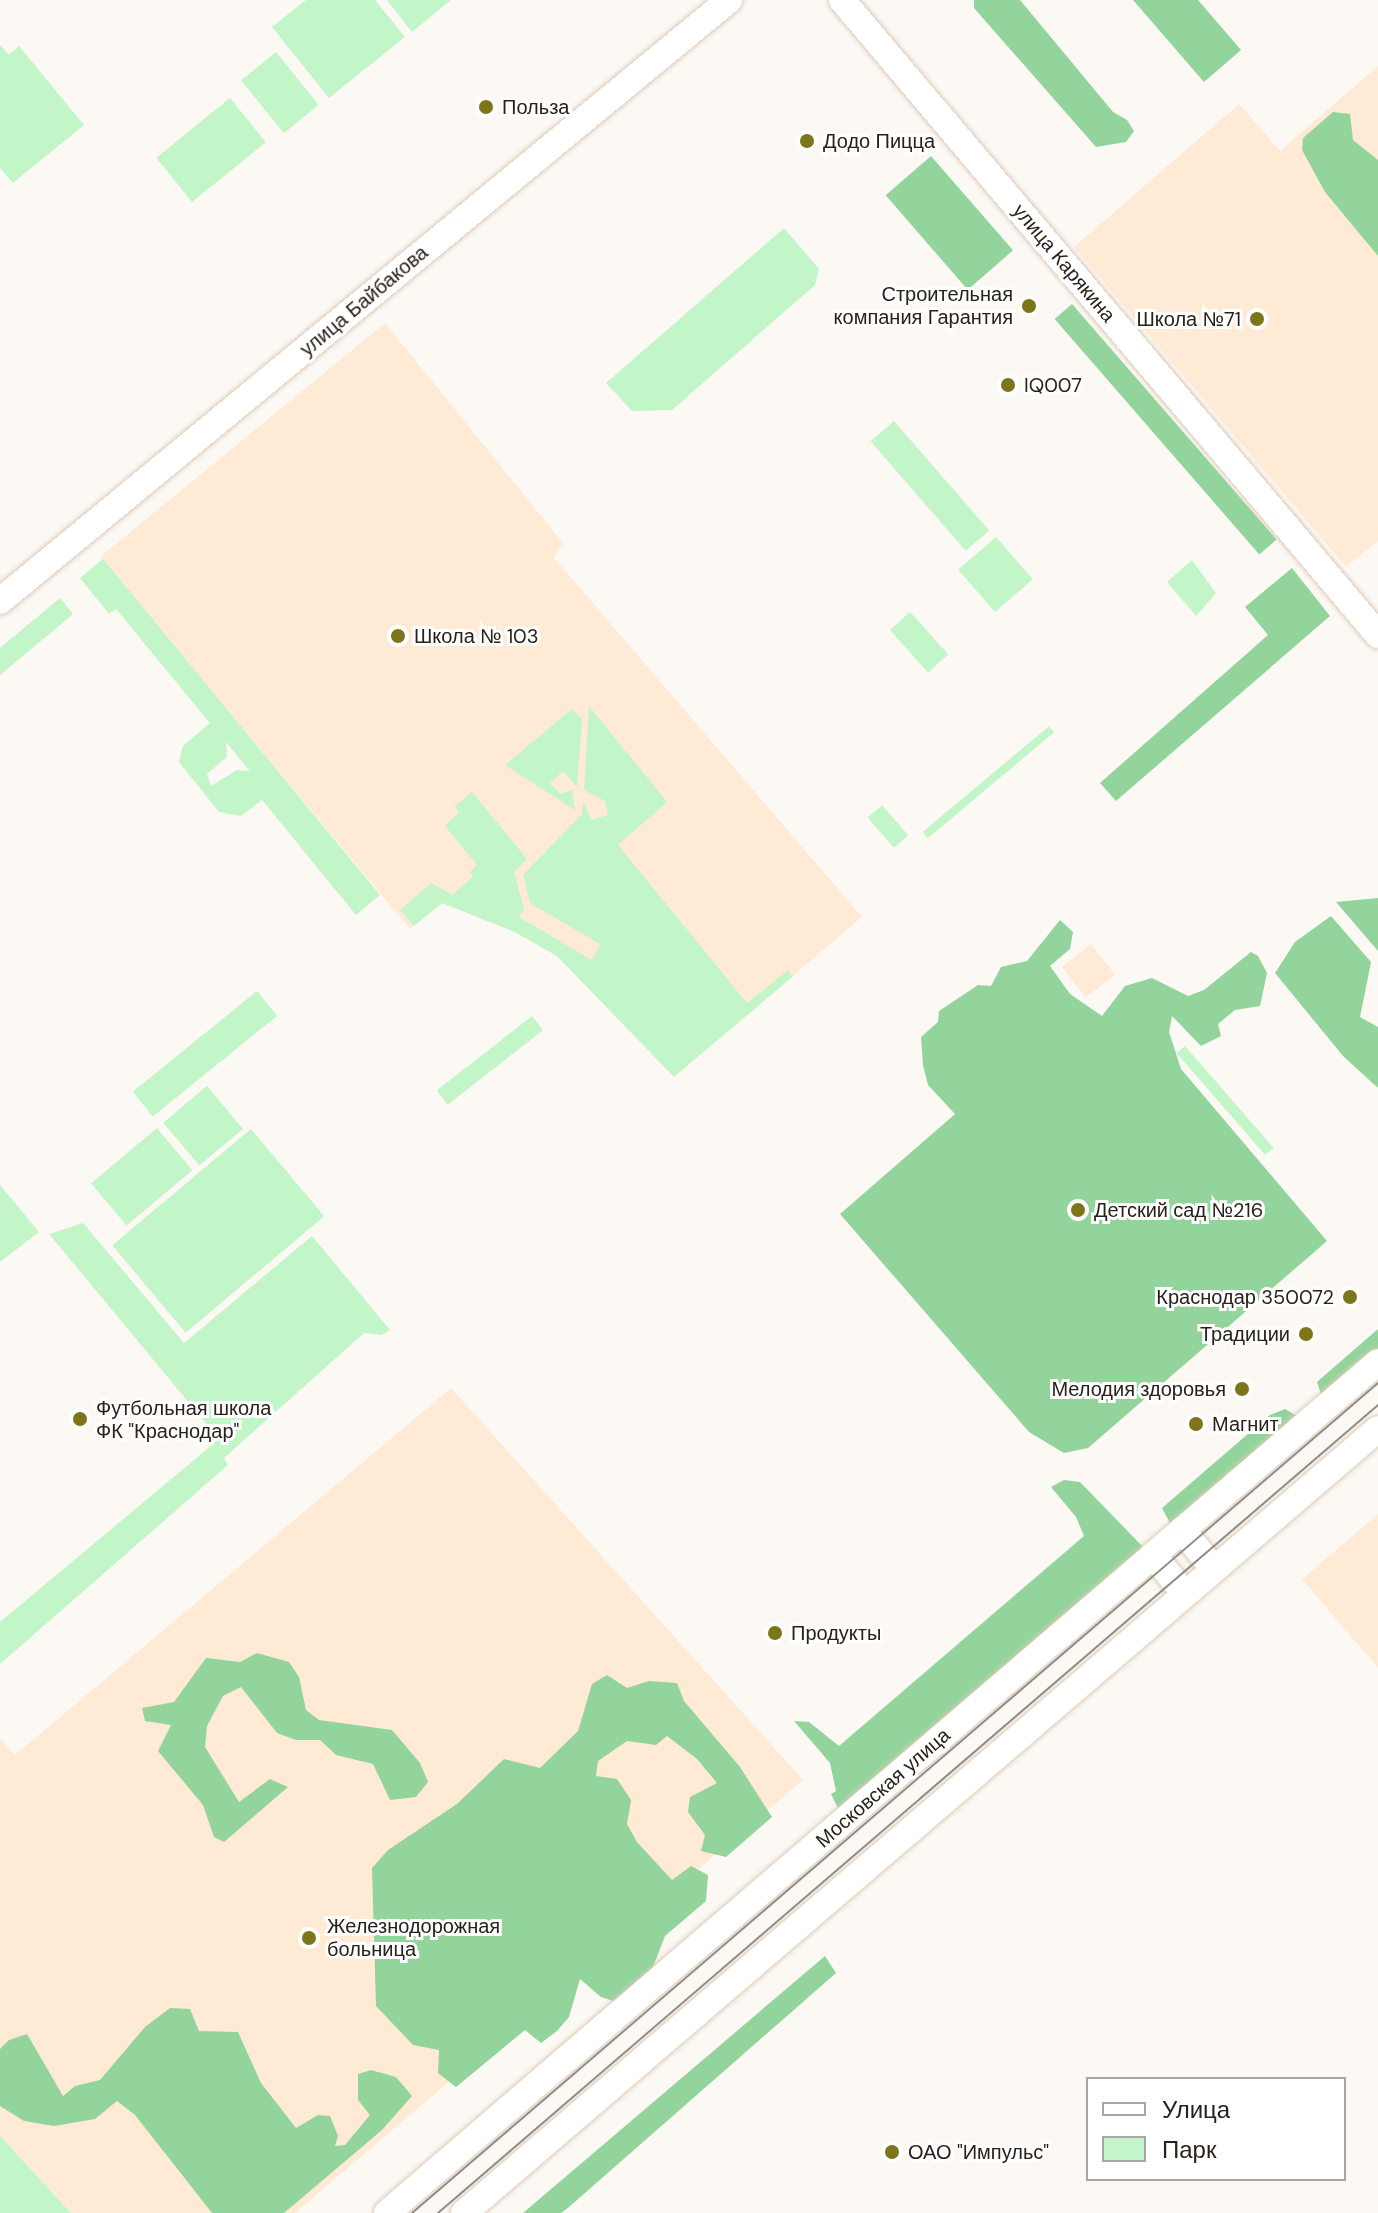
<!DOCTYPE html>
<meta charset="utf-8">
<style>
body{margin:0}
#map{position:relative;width:1378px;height:2213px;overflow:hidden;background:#fcf8f4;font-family:"DM Sans",sans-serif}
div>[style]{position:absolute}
.built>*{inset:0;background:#ffead5;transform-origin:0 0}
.green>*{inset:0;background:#c2f5c8;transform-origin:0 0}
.forest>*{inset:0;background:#92d49c;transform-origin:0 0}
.roads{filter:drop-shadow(0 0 2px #decbb7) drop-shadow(0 0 2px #decbb7)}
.minor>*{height:26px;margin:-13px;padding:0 13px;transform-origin:13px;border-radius:13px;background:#fff}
.tram>*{height:2px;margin:-1px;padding:0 1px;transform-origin:1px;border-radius:1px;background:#918c86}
.dots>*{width:22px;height:22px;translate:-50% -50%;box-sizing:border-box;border:4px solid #fff;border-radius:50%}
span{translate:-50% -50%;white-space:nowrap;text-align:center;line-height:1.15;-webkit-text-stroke:6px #fff;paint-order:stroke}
.poi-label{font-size:20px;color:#29221a}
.left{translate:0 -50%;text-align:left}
.right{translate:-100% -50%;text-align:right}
.street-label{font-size:20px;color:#29221a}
.legend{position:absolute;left:1086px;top:2077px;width:260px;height:104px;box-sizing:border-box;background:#fff;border:2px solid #a9a7a3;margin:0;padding:10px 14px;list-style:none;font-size:24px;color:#29221a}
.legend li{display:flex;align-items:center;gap:16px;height:40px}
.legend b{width:40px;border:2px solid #a9a7a3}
</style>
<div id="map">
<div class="built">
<i style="clip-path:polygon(1378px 66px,1378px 541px,1346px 567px,1074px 247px,1239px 104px,1280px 151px)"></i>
<i style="clip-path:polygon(385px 323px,563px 543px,554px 558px,862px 917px,674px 1077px,586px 981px,557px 956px,515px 932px,442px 903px,410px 929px,100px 557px)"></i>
<i style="left:1091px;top:944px;width:39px;height:37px;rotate:52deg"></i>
<i style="clip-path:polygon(451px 1388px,803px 1780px,295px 2213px,71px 2213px,0 2136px,0 1738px,15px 1755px)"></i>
<i style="clip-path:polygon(1378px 1514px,1378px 1668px,1302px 1579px)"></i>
</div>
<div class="green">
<i style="clip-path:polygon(306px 0,375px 0,405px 37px,329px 98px,272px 27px)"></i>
<i style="clip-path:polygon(387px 0,451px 0,412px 32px)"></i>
<i style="clip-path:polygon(0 45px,9px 55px,19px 46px,84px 125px,13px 183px,0 168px)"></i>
<i style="left:276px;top:52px;width:68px;height:45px;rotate:51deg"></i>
<i style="left:230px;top:98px;width:57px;height:95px;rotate:51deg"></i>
<i style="clip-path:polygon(784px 228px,819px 269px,815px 285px,672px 410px,632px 411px,606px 383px)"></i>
<i style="left:894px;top:421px;width:145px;height:31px;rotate:49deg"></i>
<i style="left:996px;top:537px;width:56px;height:50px;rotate:49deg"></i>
<i style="clip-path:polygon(evenodd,103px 559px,380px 895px,356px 915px,262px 800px,241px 816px,219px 812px,179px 762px,183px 746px,210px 723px,116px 609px,109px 614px,80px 578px,103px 559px,226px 742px,250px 771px,237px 770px,211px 786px,207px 774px,227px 757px,226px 742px)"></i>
<i style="clip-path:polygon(1192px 560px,1216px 593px,1196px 616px,1167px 582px)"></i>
<i style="clip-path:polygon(60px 598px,73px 614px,0 675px,0 648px)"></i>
<i style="left:910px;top:612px;width:57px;height:27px;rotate:48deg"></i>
<i style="clip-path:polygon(589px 706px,667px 802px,618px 845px,747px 1003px,788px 970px,792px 977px,674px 1077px,557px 956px,515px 932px,442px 903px,414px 926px,400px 910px,431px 883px,452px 895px,473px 877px,470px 872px,477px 865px,445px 826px,459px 812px,455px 806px,472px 792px,527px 859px,514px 872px,524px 909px,519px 917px,592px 960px,600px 944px,530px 903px,523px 875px,582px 814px,583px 801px,591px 820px,608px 815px,605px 801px,584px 790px)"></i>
<i style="clip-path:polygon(572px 709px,582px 719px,577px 787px,563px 771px,550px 783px,560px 794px,572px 790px,575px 810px,505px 765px)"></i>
<i style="left:1049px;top:726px;width:8px;height:165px;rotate:50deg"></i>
<i style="left:882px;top:805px;width:40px;height:19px;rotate:49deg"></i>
<i style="left:257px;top:991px;width:32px;height:160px;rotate:51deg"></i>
<i style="left:532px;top:1016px;width:18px;height:121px;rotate:52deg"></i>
<i style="left:1185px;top:1046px;width:135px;height:11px;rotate:49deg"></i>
<i style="left:207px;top:1086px;width:56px;height:57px;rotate:50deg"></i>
<i style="left:157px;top:1128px;width:55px;height:86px;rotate:50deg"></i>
<i style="left:251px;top:1129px;width:114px;height:181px;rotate:50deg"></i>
<i style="clip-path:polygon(0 1185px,39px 1232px,0 1262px)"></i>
<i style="clip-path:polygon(83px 1223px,184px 1343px,312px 1236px,390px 1330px,381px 1335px,364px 1333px,224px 1458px,228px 1465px,0 1664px,0 1622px,219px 1439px,49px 1234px)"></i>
<i style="clip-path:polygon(0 2136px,71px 2213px,0 2213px)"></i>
</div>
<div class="forest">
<i style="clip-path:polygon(974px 0,1020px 0,1113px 112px,1127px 120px,1134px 131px,1126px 142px,1096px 147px,974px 8px)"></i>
<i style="clip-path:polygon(1133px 0,1198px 0,1241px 50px,1204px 82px)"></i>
<i style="clip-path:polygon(1333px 112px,1350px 114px,1353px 140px,1378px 160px,1378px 256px,1325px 192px,1302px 150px,1303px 138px)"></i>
<i style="left:931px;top:156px;width:125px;height:60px;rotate:49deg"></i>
<i style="left:1072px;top:304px;width:312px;height:23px;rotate:49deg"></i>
<i style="clip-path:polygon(1292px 568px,1330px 616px,1116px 801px,1100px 783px,1268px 635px,1245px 607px)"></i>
<i style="clip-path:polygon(1378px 898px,1378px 951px,1336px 902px)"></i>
<i style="clip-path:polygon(1331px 916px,1371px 962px,1360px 1017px,1378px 1027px,1378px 1088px,1343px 1056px,1275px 973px,1295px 942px)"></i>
<i style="clip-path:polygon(1060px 920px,1073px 932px,1070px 949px,1050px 966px,1070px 994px,1102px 1016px,1125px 986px,1152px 978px,1188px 996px,1204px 990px,1251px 952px,1258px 956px,1267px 973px,1260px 1006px,1235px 1010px,1218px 1024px,1221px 1036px,1201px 1046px,1172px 1016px,1169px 1032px,1181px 1069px,1327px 1241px,1088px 1448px,1064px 1453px,1029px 1432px,840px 1214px,955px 1114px,928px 1085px,923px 1065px,921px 1037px,938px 1022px,939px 1011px,978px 985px,991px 986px,1001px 967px,1027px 961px)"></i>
<i style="clip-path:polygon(1378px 1329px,1378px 1353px,1323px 1400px,1317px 1382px)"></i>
<i style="clip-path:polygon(1285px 1409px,1302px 1419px,1171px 1525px,1162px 1508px,1270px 1415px)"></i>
<i style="clip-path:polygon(1064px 1480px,1080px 1482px,1144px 1548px,838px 1808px,831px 1794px,836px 1791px,830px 1763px,794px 1721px,809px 1722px,839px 1746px,1084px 1536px,1076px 1517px,1051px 1487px)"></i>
<i style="clip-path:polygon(257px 1653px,289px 1662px,299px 1677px,306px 1710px,319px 1720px,392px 1730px,420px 1763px,428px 1782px,416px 1797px,390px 1800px,373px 1764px,336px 1755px,320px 1740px,296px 1740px,277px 1733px,241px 1687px,223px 1696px,207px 1726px,205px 1747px,239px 1802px,270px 1779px,288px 1787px,224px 1842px,214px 1837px,203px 1805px,158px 1751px,171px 1725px,145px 1721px,142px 1708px,174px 1702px,206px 1658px,240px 1662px)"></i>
<i style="clip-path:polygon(607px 1675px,627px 1688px,649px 1681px,677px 1683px,684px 1701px,740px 1767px,772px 1817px,726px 1857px,701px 1851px,705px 1835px,688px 1812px,690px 1797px,717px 1783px,697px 1759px,667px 1736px,656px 1745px,627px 1741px,598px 1761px,596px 1776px,617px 1779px,631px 1800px,627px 1824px,637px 1842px,672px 1880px,691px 1866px,708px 1875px,706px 1901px,665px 1936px,652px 1970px,620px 2003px,601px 1997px,580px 1979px,569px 2017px,557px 2031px,541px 2043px,525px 2030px,456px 2087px,438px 2073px,439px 2050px,413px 2045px,376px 2006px,372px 1868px,388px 1850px,457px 1804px,504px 1759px,540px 1768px,578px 1731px,592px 1684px)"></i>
<i style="clip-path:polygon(825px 1956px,836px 1973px,569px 2207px,561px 2213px,523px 2213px)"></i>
<i style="clip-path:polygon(170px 2008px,190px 2009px,199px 2031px,238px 2032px,261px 2083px,296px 2128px,318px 2115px,330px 2116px,338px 2136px,335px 2146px,345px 2145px,370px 2115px,358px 2100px,358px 2074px,371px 2070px,396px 2077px,412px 2096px,382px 2130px,284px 2213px,212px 2213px,135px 2115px,117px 2101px,95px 2119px,54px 2126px,24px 2121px,0 2106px,0 2049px,9px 2040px,27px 2034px,63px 2096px,75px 2086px,100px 2080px,145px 2027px)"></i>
</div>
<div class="roads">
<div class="minor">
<i style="left:842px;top:0;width:831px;rotate:49.83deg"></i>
<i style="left:0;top:601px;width:945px;rotate:-39.5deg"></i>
<i style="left:1182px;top:1530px;width:50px;rotate:50.6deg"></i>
<i style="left:1153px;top:1555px;width:50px;rotate:50.6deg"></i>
<i style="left:387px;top:2213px;width:1306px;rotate:-40.65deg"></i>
<i style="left:464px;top:2213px;width:1204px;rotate:-40.62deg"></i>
</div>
</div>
<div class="tram">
<i style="left:412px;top:2213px;width:1274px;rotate:-40.67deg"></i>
<i style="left:438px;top:2213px;width:1240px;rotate:-40.68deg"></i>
</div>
<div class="dots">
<i style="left:486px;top:107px;background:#7d7519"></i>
<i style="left:807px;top:141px;background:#7d7519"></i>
<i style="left:1029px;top:306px;background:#7d7519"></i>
<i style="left:1257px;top:319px;background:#7d7519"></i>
<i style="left:1008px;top:385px;background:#7d7519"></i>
<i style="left:398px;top:636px;background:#7d7519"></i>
<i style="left:1078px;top:1210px;background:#7d7519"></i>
<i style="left:1350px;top:1297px;background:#7d7519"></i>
<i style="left:1306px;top:1334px;background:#7d7519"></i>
<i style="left:1242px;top:1389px;background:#7d7519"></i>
<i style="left:80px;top:1419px;background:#7d7519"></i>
<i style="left:1196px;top:1424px;background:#7d7519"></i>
<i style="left:775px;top:1633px;background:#7d7519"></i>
<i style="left:309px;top:1938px;background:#7d7519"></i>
<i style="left:892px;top:2152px;background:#7d7519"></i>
</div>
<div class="poi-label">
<span class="left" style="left:502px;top:107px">Польза</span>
<span class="left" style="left:823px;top:141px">Додо Пицца</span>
<span class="right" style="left:1013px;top:306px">Строительная<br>компания Гарантия</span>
<span class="right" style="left:1241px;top:319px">Школа №71</span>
<span class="left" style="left:1024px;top:385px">IQ007</span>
<span class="left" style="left:414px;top:636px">Школа № 103</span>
<span class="left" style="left:1094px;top:1210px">Детский сад №216</span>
<span class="right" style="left:1334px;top:1297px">Краснодар 350072</span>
<span class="right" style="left:1290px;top:1334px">Традиции</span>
<span class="right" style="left:1226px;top:1389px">Мелодия здоровья</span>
<span class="left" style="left:96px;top:1420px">Футбольная школа<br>ФК "Краснодар"</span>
<span class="left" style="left:1212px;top:1424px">Магнит</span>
<span class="left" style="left:791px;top:1633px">Продукты</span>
<span class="left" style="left:327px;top:1938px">Железнодорожная<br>больница</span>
<span class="left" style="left:908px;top:2152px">ОАО "Импульс"</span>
</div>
<div class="street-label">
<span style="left:1064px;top:263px;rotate:50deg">улица Карякина</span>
<span style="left:364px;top:301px;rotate:-40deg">улица Байбакова</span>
<span style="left:883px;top:1788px;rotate:-41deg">Московская улица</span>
</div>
<ul class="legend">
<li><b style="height:10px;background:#fff"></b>Улица</li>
<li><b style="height:22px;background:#c2f5c8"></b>Парк</li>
</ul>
</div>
